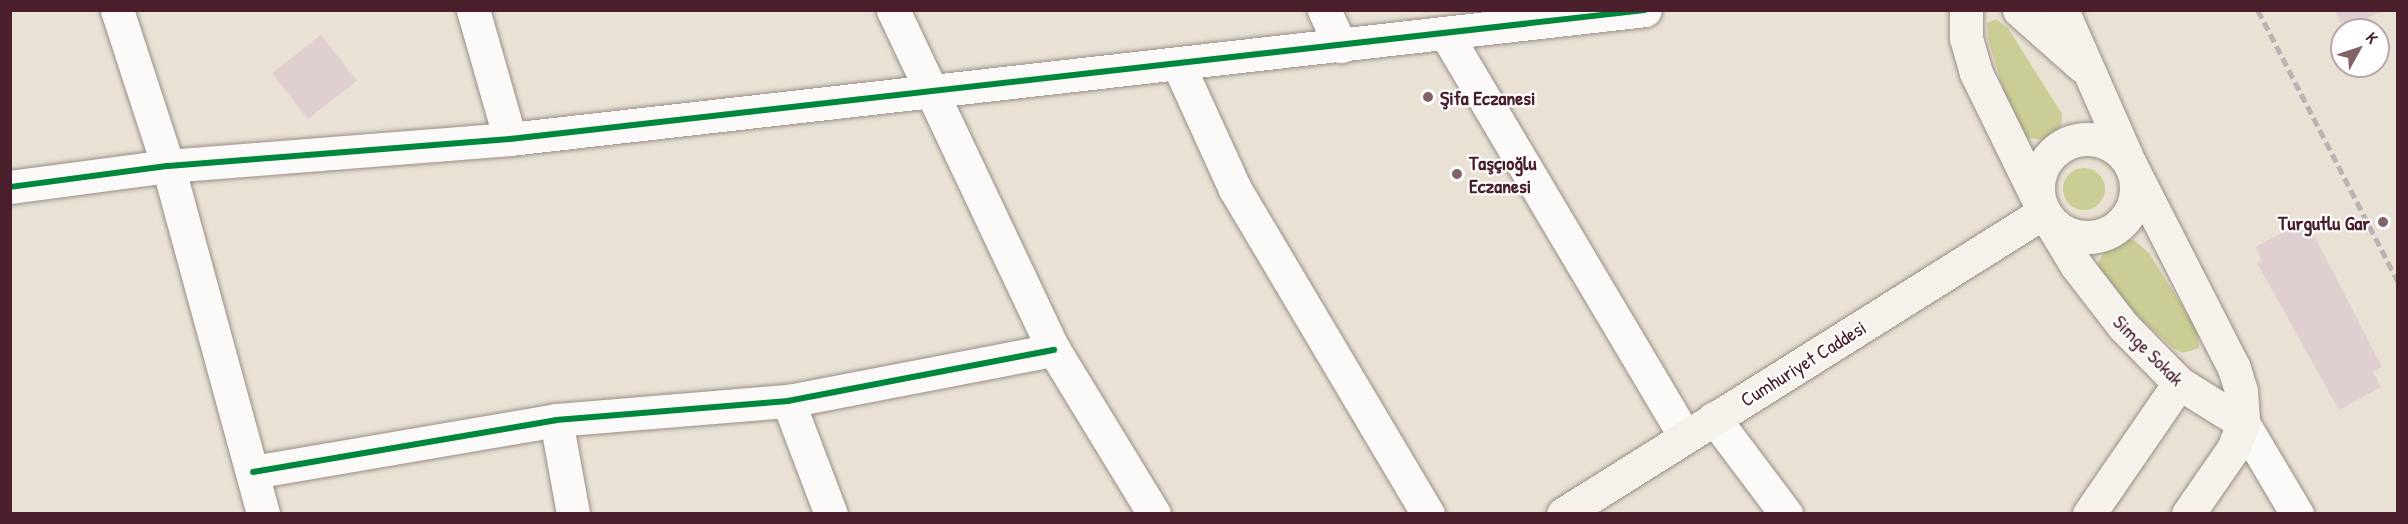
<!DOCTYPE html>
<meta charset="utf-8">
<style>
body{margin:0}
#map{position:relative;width:2408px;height:524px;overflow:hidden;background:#e9e1d3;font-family:"Patrick Hand",sans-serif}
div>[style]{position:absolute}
.green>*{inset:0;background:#cace94}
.round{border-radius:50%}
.building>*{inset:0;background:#dfcfd1;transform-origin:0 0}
.roads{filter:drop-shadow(0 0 2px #988d88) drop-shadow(0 0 2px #988d88)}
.minor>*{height:33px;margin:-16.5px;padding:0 16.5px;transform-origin:16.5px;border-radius:16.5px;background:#fcfaf8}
.tertiary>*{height:33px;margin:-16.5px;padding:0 16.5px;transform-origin:16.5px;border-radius:16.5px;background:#fcfaf8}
.secondary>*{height:33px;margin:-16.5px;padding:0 16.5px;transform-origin:16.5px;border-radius:16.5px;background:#f5f1eb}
.secondary>.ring{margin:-16.5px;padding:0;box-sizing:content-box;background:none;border:33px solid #f5f1eb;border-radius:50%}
.rail>*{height:4.5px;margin-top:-2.25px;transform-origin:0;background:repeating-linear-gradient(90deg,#b9b3b3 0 9px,transparent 0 13.5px)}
.cycleway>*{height:6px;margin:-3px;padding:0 3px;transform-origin:3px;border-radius:3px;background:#00873e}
.dots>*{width:16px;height:16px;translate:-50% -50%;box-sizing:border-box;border:3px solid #fff;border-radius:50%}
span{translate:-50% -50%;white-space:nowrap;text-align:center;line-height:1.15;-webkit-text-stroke:4.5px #fff;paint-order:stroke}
.poi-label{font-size:20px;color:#4a1f2b;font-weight:700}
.left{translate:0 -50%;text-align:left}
.right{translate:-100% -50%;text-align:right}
.street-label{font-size:20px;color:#4a1f2b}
.frame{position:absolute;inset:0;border:12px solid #4a1f2b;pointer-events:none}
.north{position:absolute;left:2330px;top:18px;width:60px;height:60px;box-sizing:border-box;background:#fff;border:2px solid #b7a5aa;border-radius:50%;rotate:50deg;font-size:16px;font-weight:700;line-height:24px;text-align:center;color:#4a1f2b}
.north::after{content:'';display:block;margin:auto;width:21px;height:27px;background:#826366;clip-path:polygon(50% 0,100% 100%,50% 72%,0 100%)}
</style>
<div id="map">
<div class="green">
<i style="clip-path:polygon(1996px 19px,2008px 28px,2062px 114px,2061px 130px,2043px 140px,2028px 138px,2015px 125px,1988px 40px,1987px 23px)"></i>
<i class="round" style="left:2063px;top:168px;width:42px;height:42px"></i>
<i style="clip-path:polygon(2125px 240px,2134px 240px,2149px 253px,2198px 331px,2199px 348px,2183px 353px,2173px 348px,2112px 293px,2097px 271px,2098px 262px,2108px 248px)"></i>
</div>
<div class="building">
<i style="clip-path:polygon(2334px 10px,2383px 10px,2345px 30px)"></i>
<i style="left:321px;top:35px;width:58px;height:62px;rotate:52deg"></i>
<i style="clip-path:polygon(2297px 225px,2304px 237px,2313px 233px,2382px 367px,2373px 371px,2381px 387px,2339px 410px,2257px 263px,2262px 260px,2255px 247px)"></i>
</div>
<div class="roads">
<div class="minor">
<i style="left:117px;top:10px;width:164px;rotate:71.9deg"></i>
<i style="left:168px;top:166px;width:361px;rotate:74.7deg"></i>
<i style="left:473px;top:10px;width:134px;rotate:74deg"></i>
<i style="left:893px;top:10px;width:376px;rotate:64.7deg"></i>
<i style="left:1054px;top:350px;width:192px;rotate:58.6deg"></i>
<i style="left:1324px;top:10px;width:40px;rotate:65deg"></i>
<i style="left:1446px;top:34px;width:468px;rotate:59.3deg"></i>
<i style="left:1178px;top:64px;width:137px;rotate:65.5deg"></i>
<i style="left:1235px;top:189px;width:378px;rotate:59.3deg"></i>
<i style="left:788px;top:401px;width:121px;rotate:69.2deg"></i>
<i style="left:1714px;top:418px;width:120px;rotate:53.1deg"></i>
<i style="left:556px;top:420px;width:96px;rotate:79.7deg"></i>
<i style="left:2243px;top:423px;width:106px;rotate:59.3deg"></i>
<i style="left:253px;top:472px;width:307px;rotate:-9.7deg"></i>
<i style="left:556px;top:420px;width:233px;rotate:-4.7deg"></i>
<i style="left:788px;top:401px;width:271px;rotate:-10.9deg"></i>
</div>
<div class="tertiary">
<i style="left:10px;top:187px;width:159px;rotate:-7.6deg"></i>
<i style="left:168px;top:166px;width:343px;rotate:-4.5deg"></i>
<i style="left:510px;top:139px;width:1142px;rotate:-6.48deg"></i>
</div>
<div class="secondary">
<i style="left:1966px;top:10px;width:28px;rotate:90deg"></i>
<i style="left:1966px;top:38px;width:36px;rotate:74deg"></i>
<i style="left:1976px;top:73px;width:155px;rotate:63.9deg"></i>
<i style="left:2044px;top:212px;width:62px;rotate:58.9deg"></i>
<i style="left:2076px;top:265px;width:78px;rotate:52.3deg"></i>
<i style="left:2124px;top:327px;width:78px;rotate:45.5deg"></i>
<i style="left:2179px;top:383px;width:75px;rotate:32deg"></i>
<i style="left:2019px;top:10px;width:84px;rotate:41.6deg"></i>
<i style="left:2062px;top:10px;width:166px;rotate:66.2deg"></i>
<i style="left:2129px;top:162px;width:231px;rotate:63deg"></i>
<i style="left:2234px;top:368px;width:24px;rotate:73deg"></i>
<i style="left:2241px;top:391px;width:32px;rotate:86deg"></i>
<i style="left:2243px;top:423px;width:28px;rotate:111deg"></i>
<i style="left:2233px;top:449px;width:79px;rotate:124.7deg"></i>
<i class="ring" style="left:2038px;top:139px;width:65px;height:65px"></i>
<i style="left:1563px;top:514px;width:568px;rotate:-32.12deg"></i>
<i style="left:2089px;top:514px;width:159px;rotate:-55.5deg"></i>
</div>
</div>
<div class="rail">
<i style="left:2258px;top:10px;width:305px;rotate:62.7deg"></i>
</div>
<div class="cycleway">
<i style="left:10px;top:187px;width:159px;rotate:-7.6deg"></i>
<i style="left:168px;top:166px;width:343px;rotate:-4.5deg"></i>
<i style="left:510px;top:139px;width:1142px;rotate:-6.48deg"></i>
<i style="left:253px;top:472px;width:307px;rotate:-9.7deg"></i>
<i style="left:556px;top:420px;width:233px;rotate:-4.7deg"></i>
<i style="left:788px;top:401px;width:271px;rotate:-10.9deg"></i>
</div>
<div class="dots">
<i style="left:1428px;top:97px;background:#826366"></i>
<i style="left:1457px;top:174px;background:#826366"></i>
<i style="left:2383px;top:222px;background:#826366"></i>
</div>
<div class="poi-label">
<span class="left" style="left:1440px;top:97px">Şifa Eczanesi</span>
<span class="left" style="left:1469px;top:174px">Taşçıoğlu<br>Eczanesi</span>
<span class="right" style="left:2370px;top:222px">Turgutlu Gar</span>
</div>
<div class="street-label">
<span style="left:2149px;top:350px;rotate:45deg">Simge Sokak</span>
<span style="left:1803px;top:363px;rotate:-32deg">Cumhuriyet Caddesi</span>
</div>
<div class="frame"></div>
<div class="north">K</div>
</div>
